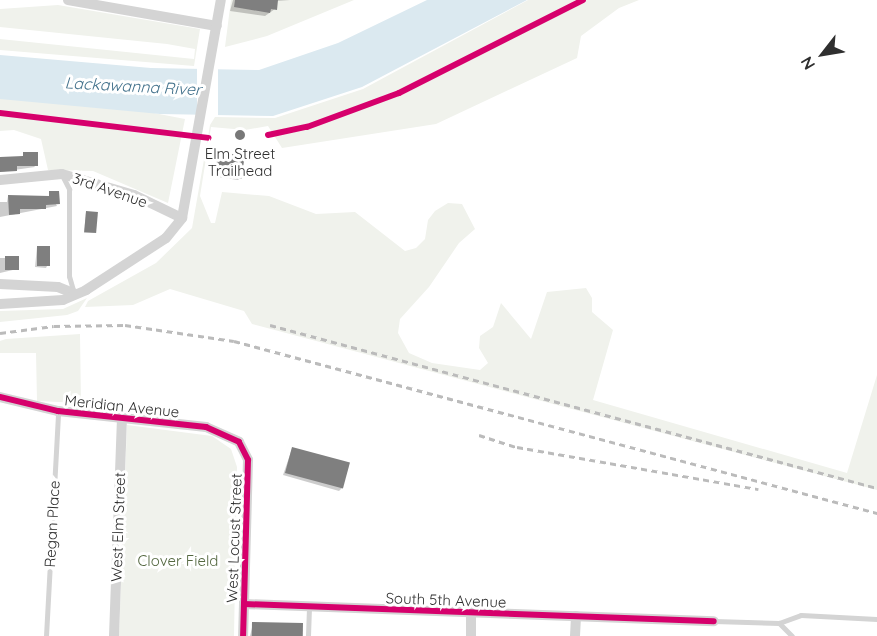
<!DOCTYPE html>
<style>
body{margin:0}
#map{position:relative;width:877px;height:636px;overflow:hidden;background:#fff;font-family:Quicksand,sans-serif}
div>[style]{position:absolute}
.green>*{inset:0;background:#f0f2ec}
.water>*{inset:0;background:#dbe9f0}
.pier>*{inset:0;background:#fff;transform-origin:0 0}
.shadow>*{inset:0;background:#0003}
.building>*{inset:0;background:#7f7f7f;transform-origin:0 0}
.service>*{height:5px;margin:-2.5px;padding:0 2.5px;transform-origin:2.5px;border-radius:2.5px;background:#d4d4d4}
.minor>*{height:10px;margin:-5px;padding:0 5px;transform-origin:5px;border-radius:5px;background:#d4d4d4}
.rail>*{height:3px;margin-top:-1.5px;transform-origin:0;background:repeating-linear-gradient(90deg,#bbb 0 6px,transparent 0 10.5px)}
.cycleway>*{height:6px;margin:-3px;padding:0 3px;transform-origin:3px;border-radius:3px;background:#d6006c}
.dots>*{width:16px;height:16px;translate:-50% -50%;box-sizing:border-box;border:3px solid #fff;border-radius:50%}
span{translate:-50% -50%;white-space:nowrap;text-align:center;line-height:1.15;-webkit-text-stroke:6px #fff;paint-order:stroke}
.poi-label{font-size:15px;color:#2f2f2f}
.street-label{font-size:15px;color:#2f2f2f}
.park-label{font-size:15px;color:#546840}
.water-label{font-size:16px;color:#43728c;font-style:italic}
.north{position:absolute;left:793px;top:24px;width:60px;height:60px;-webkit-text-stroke:4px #fff;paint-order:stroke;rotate:239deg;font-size:16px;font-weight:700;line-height:24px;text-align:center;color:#2f2f2f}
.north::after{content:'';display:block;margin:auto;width:21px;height:27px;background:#2f2f2f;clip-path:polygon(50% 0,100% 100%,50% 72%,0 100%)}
</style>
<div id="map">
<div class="green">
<i style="clip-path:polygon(231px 0,354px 0,267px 36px,225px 47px)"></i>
<i style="clip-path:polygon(528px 0,639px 0,619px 8px,581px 36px,577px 58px,436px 124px,282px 148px,268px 126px,245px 130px,211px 127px,200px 196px,211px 223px,215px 223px,222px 192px,269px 196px,316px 214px,355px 212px,405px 251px,416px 248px,425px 239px,428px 220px,435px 211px,448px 203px,462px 204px,475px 229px,459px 243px,429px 287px,400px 319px,398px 333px,409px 353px,432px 363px,480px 370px,488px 363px,479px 348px,480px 336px,493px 327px,501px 303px,531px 339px,547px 292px,586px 288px,592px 298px,592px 312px,613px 330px,593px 400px,847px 473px,877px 375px,877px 490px,252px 324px,244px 311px,170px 289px,133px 305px,85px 307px,88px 301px,156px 263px,192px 228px,210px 125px,215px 117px,275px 118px,363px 89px)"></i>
<i style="clip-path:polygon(58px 5px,200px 29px,194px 66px,0 50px,0 39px,194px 59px,195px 49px,167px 44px,0 27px,0 9px)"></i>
<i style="clip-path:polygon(0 93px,107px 104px,185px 119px,168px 203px,93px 171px,48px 170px,41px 139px,14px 130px,0 131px)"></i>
<i style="clip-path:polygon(87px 298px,78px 311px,67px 315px,0 322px,0 311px,63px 309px)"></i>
<i style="clip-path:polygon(80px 334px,81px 403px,37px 401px,36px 353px,0 353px,0 341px,6px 339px)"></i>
<i style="clip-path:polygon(127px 425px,212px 436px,231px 449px,237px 467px,234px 636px,119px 636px)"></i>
</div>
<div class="water">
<i style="clip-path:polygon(427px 0,527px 0,362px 87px,273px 116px,160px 114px,0 99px,0 55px,151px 68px,259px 70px,338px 43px)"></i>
</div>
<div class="pier">
<i style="left:197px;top:64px;width:21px;height:53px"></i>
</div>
<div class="shadow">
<i style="clip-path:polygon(233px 0,290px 0,276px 1px,275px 9px,265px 16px,230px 11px)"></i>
<i style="clip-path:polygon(24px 153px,35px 167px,0 172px,0 159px,22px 158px)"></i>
<i style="clip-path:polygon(218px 153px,241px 177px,238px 180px,211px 176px)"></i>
<i style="clip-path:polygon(50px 193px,57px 206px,0 217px,0 202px,7px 202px,8px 196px,48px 198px)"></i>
<i style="clip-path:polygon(86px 213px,96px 231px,94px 233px,84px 233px)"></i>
<i style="clip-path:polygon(37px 247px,47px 266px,46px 268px,35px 267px)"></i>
<i style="clip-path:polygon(0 258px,17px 258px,17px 269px,0 273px)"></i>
<i style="clip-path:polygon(292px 449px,348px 464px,342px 488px,339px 491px,283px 475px)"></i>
<i style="clip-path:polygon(253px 624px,302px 636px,250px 636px)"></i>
</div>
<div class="building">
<i style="clip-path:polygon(235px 0,278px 0,277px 10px,271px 9px,270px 13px,234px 7px)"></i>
<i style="clip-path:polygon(23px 152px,38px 152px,38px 166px,17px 166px,17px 171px,0 172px,0 157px,23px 156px)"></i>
<i style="left:218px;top:152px;width:27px;height:23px;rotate:8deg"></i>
<i style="clip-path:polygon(49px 191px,59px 191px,60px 204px,46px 205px,46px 209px,20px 209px,20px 214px,9px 215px,8px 195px,49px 196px)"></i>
<i style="left:86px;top:211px;width:12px;height:21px;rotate:5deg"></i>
<i style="left:37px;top:246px;width:13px;height:20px"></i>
<i style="left:5px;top:256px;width:14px;height:14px"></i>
<i style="left:292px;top:447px;width:60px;height:27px;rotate:15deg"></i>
<i style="left:252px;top:622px;width:51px;height:14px;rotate:1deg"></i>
</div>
<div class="service">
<i style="left:62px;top:175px;width:16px;rotate:63deg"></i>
<i style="left:69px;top:189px;width:87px;rotate:90deg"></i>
<i style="left:69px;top:276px;width:18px;rotate:74deg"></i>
<i style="left:714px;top:621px;width:65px;rotate:1.8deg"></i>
<i style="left:779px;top:623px;width:23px;rotate:-20deg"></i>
<i style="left:801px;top:615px;width:76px;rotate:3deg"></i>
<i style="left:779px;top:623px;width:18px;rotate:45deg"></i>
<i style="left:46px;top:636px;width:225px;rotate:-86.9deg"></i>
<i style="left:308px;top:636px;width:28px;rotate:-88deg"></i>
</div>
<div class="minor">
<i style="left:68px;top:0;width:151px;rotate:9.9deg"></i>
<i style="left:0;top:180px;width:62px;rotate:-5.5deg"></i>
<i style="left:62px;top:174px;width:75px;rotate:16.3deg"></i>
<i style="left:134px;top:195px;width:53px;rotate:25.6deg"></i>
<i style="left:0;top:284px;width:58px;rotate:3deg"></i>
<i style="left:58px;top:287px;width:18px;rotate:22deg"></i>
<i style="left:0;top:304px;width:63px;rotate:-3.6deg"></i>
<i style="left:63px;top:300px;width:25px;rotate:-23deg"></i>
<i style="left:86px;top:290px;width:95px;rotate:-33deg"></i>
<i style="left:166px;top:238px;width:26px;rotate:-51deg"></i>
<i style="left:182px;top:218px;width:221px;rotate:-79.9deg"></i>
<i style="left:0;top:397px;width:60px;rotate:13.6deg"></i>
<i style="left:58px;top:411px;width:149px;rotate:6.2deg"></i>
<i style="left:206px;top:427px;width:36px;rotate:24deg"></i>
<i style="left:239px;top:442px;width:20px;rotate:63deg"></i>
<i style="left:248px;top:460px;width:176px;rotate:91.6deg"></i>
<i style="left:244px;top:604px;width:470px;rotate:2.1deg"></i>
<i style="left:114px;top:636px;width:217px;rotate:-87.9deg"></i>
<i style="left:471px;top:636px;width:23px;rotate:-90deg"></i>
<i style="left:575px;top:636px;width:20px;rotate:-87deg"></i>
</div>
<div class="rail">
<i style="left:270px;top:325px;width:629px;rotate:15.03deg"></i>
<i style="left:0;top:333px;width:54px;rotate:-7.4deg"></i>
<i style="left:54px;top:326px;width:71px;rotate:-0.8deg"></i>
<i style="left:125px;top:325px;width:110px;rotate:8.4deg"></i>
<i style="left:234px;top:341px;width:666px;rotate:14.98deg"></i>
<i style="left:479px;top:435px;width:40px;rotate:18deg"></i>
<i style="left:517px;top:447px;width:245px;rotate:9.9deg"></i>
</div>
<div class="cycleway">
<i style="left:0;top:113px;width:210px;rotate:6.8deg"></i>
<i style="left:268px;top:135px;width:40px;rotate:-12deg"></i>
<i style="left:307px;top:127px;width:98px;rotate:-20.3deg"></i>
<i style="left:399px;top:93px;width:206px;rotate:-26.8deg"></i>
<i style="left:0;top:397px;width:60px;rotate:13.6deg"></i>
<i style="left:58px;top:411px;width:149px;rotate:6.2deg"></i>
<i style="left:206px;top:427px;width:36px;rotate:24deg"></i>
<i style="left:239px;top:442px;width:20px;rotate:63deg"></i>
<i style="left:248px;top:460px;width:176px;rotate:91.6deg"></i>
<i style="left:244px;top:604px;width:470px;rotate:2.1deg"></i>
</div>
<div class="dots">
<i style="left:240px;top:135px;background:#787878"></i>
</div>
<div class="poi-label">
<span style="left:240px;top:162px">Elm Street<br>Trailhead</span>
</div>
<div class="street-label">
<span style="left:110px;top:190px;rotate:19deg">3rd Avenue</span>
<span style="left:122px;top:406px;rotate:6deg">Meridian Avenue</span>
<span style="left:52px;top:524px;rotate:-87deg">Regan Place</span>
<span style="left:118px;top:527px;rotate:-88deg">West Elm Street</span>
<span style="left:234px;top:538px;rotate:-88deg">West Locust Street</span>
<span style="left:446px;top:600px;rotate:2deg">South 5th Avenue</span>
</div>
<div class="park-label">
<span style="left:178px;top:561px">Clover Field</span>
</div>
<div class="water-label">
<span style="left:133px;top:86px;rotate:3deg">Lackawanna River</span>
</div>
<div class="north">N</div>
</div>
